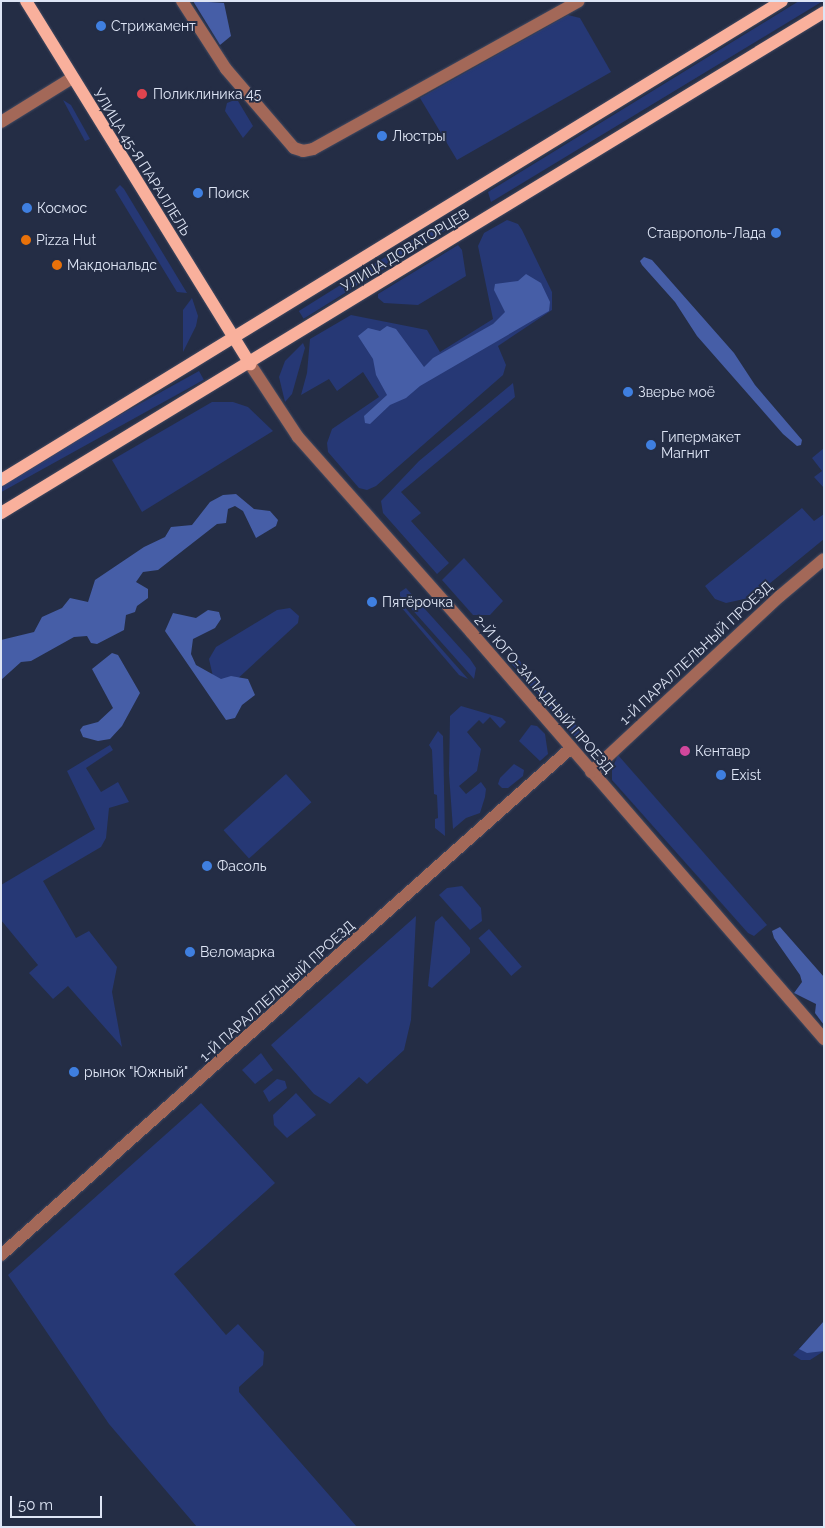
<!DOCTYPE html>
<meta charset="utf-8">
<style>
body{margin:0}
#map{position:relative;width:825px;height:1528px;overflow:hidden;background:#242d45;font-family:Raleway,sans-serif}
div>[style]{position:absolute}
.green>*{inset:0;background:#263875;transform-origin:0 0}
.forest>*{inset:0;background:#465ea7}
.roads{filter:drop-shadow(0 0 1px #424a61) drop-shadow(0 0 1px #424a61)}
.minor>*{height:12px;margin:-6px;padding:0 6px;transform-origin:6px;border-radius:6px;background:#a36858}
.major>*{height:12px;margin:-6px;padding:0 6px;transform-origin:6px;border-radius:6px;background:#f9b09c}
.dots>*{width:14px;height:14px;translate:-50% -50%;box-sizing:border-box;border:2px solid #242d45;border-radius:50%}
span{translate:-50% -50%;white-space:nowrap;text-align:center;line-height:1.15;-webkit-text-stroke:4px #242d45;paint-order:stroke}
.poi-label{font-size:14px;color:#dee5f5}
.left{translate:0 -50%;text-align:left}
.right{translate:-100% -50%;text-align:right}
.street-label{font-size:14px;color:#dee5f5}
.frame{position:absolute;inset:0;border:2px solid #dee5f5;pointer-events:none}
.scale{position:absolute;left:10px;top:1496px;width:92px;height:22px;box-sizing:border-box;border:2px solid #dee5f5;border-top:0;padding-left:6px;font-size:15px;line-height:18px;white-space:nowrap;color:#dee5f5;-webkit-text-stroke:4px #242d45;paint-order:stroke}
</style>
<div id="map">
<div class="green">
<i style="clip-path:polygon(799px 1px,823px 1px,491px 202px,488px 192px)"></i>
<i style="clip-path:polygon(568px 15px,580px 18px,611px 72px,457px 160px,420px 98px)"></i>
<i style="clip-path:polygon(63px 100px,71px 105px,90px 139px,85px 141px)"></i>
<i style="clip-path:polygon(232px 101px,238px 101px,253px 126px,243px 138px,225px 111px,227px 103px)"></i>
<i style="clip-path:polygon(120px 185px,124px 189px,187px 293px,177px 292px,115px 190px)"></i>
<i style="clip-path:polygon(507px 220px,518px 224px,522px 230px,552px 292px,552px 310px,498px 346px,506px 365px,503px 375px,376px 486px,367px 490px,359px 488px,328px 452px,327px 443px,332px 429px,379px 397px,363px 372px,337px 391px,329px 379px,301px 395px,307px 373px,310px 339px,351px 315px,427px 330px,440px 352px,493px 319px,478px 246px,484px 233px)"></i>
<i style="left:443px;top:221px;width:9px;height:170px;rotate:58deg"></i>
<i style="clip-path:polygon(458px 245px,462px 250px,466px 276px,418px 305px,384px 303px,378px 298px,378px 294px)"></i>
<i style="clip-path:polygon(192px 298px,198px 316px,196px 326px,183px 352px,183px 310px)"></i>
<i style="clip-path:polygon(303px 343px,305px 348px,292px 394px,285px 402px,279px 377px,285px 361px)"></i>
<i style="left:199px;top:371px;width:10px;height:232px;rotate:61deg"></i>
<i style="clip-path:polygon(513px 383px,515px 397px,401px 492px,421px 513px,411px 521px,449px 563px,437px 574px,383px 513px,381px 501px,419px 461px)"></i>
<i style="clip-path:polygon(212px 402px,233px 402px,248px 407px,273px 431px,142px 512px,112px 460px)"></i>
<i style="clip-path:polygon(824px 448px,824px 488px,814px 477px,822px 471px,812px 458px)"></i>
<i style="clip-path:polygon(802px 508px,814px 521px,824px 514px,824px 539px,753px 597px,726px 603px,715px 599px,705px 586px)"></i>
<i style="clip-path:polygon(464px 558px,503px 601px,490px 615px,473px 615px,442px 580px)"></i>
<i style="clip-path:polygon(406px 588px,470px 659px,476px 668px,474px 679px,400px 596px,400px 592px)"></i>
<i style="clip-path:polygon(401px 603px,468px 679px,459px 675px,401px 607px)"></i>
<i style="clip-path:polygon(290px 608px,299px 616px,298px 623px,234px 682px,214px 681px,209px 659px,216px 647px,277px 610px)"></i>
<i style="clip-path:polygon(519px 660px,583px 733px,586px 738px,581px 742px,573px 735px,510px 662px)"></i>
<i style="clip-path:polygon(461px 706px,502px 718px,506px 722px,500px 728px,490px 717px,483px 724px,479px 720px,467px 732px,481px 749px,477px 771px,459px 786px,466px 794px,481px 782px,486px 789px,485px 797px,480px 813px,466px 818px,453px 829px,449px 774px,450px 716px)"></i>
<i style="clip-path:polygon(531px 725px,537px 726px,545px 734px,548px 754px,540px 761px,519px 741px)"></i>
<i style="clip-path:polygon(438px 731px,443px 736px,445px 836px,435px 828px,435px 819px,438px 818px,437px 795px,434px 794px,432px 750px,429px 745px)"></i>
<i style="clip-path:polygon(110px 745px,113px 750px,86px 768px,101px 792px,118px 782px,129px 802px,109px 808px,106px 838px,101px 847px,43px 881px,76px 938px,89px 931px,117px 967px,112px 992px,122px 1047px,68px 986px,53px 999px,29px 973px,38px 965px,1px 920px,1px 885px,95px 829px,67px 771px)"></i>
<i style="clip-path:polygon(618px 755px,767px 925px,754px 936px,748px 933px,612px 780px,612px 769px)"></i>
<i style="clip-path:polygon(514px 764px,524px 770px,523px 776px,508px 788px,502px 788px,498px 784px,500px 778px)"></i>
<i style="left:286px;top:774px;width:38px;height:84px;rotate:48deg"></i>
<i style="clip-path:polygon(462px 886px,481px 908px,482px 921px,470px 930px,439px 895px,447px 888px)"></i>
<i style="clip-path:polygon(416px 916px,411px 1020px,404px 1050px,367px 1084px,359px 1077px,330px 1104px,314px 1094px,271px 1045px)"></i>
<i style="clip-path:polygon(442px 916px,470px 948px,470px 953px,432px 988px,428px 986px,435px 922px)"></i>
<i style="left:489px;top:929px;width:50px;height:14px;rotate:49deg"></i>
<i style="clip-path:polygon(261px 1053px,273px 1070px,255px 1084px,242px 1070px)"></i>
<i style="clip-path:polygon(277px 1079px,285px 1081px,287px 1088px,269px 1102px,263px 1091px)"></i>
<i style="clip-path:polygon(296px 1093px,316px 1115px,287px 1138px,274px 1125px,273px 1115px)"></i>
<i style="clip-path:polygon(201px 1103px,275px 1183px,174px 1274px,226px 1335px,238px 1324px,264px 1352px,263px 1365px,239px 1387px,239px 1392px,357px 1527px,197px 1527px,109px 1424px,8px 1275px)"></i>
<i style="clip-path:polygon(824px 1323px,824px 1351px,810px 1360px,801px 1360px,793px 1355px)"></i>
</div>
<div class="forest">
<i style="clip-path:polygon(193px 1px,224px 3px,231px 36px,220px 45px)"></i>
<i style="clip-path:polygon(644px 257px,652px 260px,734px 353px,755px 385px,802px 440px,801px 445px,797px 446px,783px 434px,697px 336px,675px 302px,642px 265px,640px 261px)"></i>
<i style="clip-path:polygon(526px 274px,541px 283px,550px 302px,549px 311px,420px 386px,406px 398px,390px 405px,370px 424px,365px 423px,364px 416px,387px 395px,376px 375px,373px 359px,358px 336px,368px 328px,380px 331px,387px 326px,396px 329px,424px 367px,433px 358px,493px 324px,505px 312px,494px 290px,495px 284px,518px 281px)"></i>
<i style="clip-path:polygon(236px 494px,254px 509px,270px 511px,278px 520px,276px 526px,256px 538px,243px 511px,235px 506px,228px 509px,226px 523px,217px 524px,158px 570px,143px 572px,136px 582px,148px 589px,148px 598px,137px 606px,135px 612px,126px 615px,124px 630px,97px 644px,91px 643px,87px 636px,74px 637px,31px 661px,21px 662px,1px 680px,1px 640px,34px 632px,42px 617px,62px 608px,70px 598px,88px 602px,95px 580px,144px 547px,165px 537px,171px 527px,192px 525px,210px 502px,223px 495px)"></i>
<i style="clip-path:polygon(208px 610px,219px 612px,221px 619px,215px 628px,193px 639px,191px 654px,196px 665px,221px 679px,231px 676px,248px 679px,255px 695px,242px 705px,235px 718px,226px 720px,165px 631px,173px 613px,196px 618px)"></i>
<i style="clip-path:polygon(112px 653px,118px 655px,140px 693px,122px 726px,110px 739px,98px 741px,83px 737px,80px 730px,83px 726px,98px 722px,113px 708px,92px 669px)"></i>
<i style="clip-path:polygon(780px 927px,824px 977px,824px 1025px,815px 1013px,816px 1004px,794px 993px,802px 982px,800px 975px,774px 938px,772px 931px)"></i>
<i style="clip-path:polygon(824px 1321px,824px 1351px,807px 1353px,799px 1349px)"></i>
</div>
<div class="roads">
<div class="minor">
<i style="left:182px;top:1px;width:81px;rotate:57.1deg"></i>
<i style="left:226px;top:69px;width:104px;rotate:49.3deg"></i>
<i style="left:294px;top:148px;width:9px;rotate:18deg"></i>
<i style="left:303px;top:151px;width:10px;rotate:-11deg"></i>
<i style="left:313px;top:149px;width:304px;rotate:-29.1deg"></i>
<i style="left:1px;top:122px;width:84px;rotate:-31.8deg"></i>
<i style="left:250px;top:364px;width:87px;rotate:56.7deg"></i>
<i style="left:298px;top:437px;width:261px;rotate:48.4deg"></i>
<i style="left:471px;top:632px;width:539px;rotate:49.06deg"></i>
<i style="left:591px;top:772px;width:258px;rotate:-43deg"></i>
<i style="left:780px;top:596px;width:57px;rotate:-40.1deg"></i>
<i style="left:1px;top:1255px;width:763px;rotate:-41.65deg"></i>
</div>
<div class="major">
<i style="left:26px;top:1px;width:427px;rotate:58.3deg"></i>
<i style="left:1px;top:480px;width:916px;rotate:-31.52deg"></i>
<i style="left:1px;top:513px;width:963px;rotate:-31.33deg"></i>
</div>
</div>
<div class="dots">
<i style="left:101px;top:26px;background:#3f7fe0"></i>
<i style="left:142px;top:94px;background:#e0444e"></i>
<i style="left:382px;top:136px;background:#3f7fe0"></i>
<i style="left:198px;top:193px;background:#3f7fe0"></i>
<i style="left:27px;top:208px;background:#3f7fe0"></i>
<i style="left:776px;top:233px;background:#3f7fe0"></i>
<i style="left:26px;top:240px;background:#e8710a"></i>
<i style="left:57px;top:265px;background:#e8710a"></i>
<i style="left:628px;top:392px;background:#3f7fe0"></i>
<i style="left:651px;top:445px;background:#3f7fe0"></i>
<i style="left:372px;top:602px;background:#3f7fe0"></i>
<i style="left:685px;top:751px;background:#d1479c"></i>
<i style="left:721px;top:775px;background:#3f7fe0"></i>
<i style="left:207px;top:866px;background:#3f7fe0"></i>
<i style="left:190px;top:952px;background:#3f7fe0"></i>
<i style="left:74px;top:1072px;background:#3f7fe0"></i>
</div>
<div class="poi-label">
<span class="left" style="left:111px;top:26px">Стрижамент</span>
<span class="left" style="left:153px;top:94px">Поликлиника 45</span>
<span class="left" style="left:392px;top:136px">Люстры</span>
<span class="left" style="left:208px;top:193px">Поиск</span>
<span class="left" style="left:37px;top:208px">Космос</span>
<span class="right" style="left:766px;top:233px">Ставрополь-Лада</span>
<span class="left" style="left:36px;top:240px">Pizza Hut</span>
<span class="left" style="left:67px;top:265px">Макдональдс</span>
<span class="left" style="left:638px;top:392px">Зверье моё</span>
<span class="left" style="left:661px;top:445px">Гипермакет<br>Магнит</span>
<span class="left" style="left:382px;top:602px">Пятёрочка</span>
<span class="left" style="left:695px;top:751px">Кентавр</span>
<span class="left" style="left:731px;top:775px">Exist</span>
<span class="left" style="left:217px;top:866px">Фасоль</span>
<span class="left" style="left:200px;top:952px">Веломарка</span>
<span class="left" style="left:84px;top:1072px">рынок "Южный"</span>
</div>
<div class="street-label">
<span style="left:142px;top:162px;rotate:58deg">УЛИЦА 45-Я ПАРАЛЛЕЛЬ</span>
<span style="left:405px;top:250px;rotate:-31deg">УЛИЦА ДОВАТОРЦЕВ</span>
<span style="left:696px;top:653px;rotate:-43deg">1-Й ПАРАЛЛЕЛЬНЫЙ ПРОЕЗД</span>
<span style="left:544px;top:694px;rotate:49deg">2-Й ЮГО-ЗАПАДНЫЙ ПРОЕЗД</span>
<span style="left:277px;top:991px;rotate:-42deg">1-Й ПАРАЛЛЕЛЬНЫЙ ПРОЕЗД</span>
</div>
<div class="frame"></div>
<div class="scale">50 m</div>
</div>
